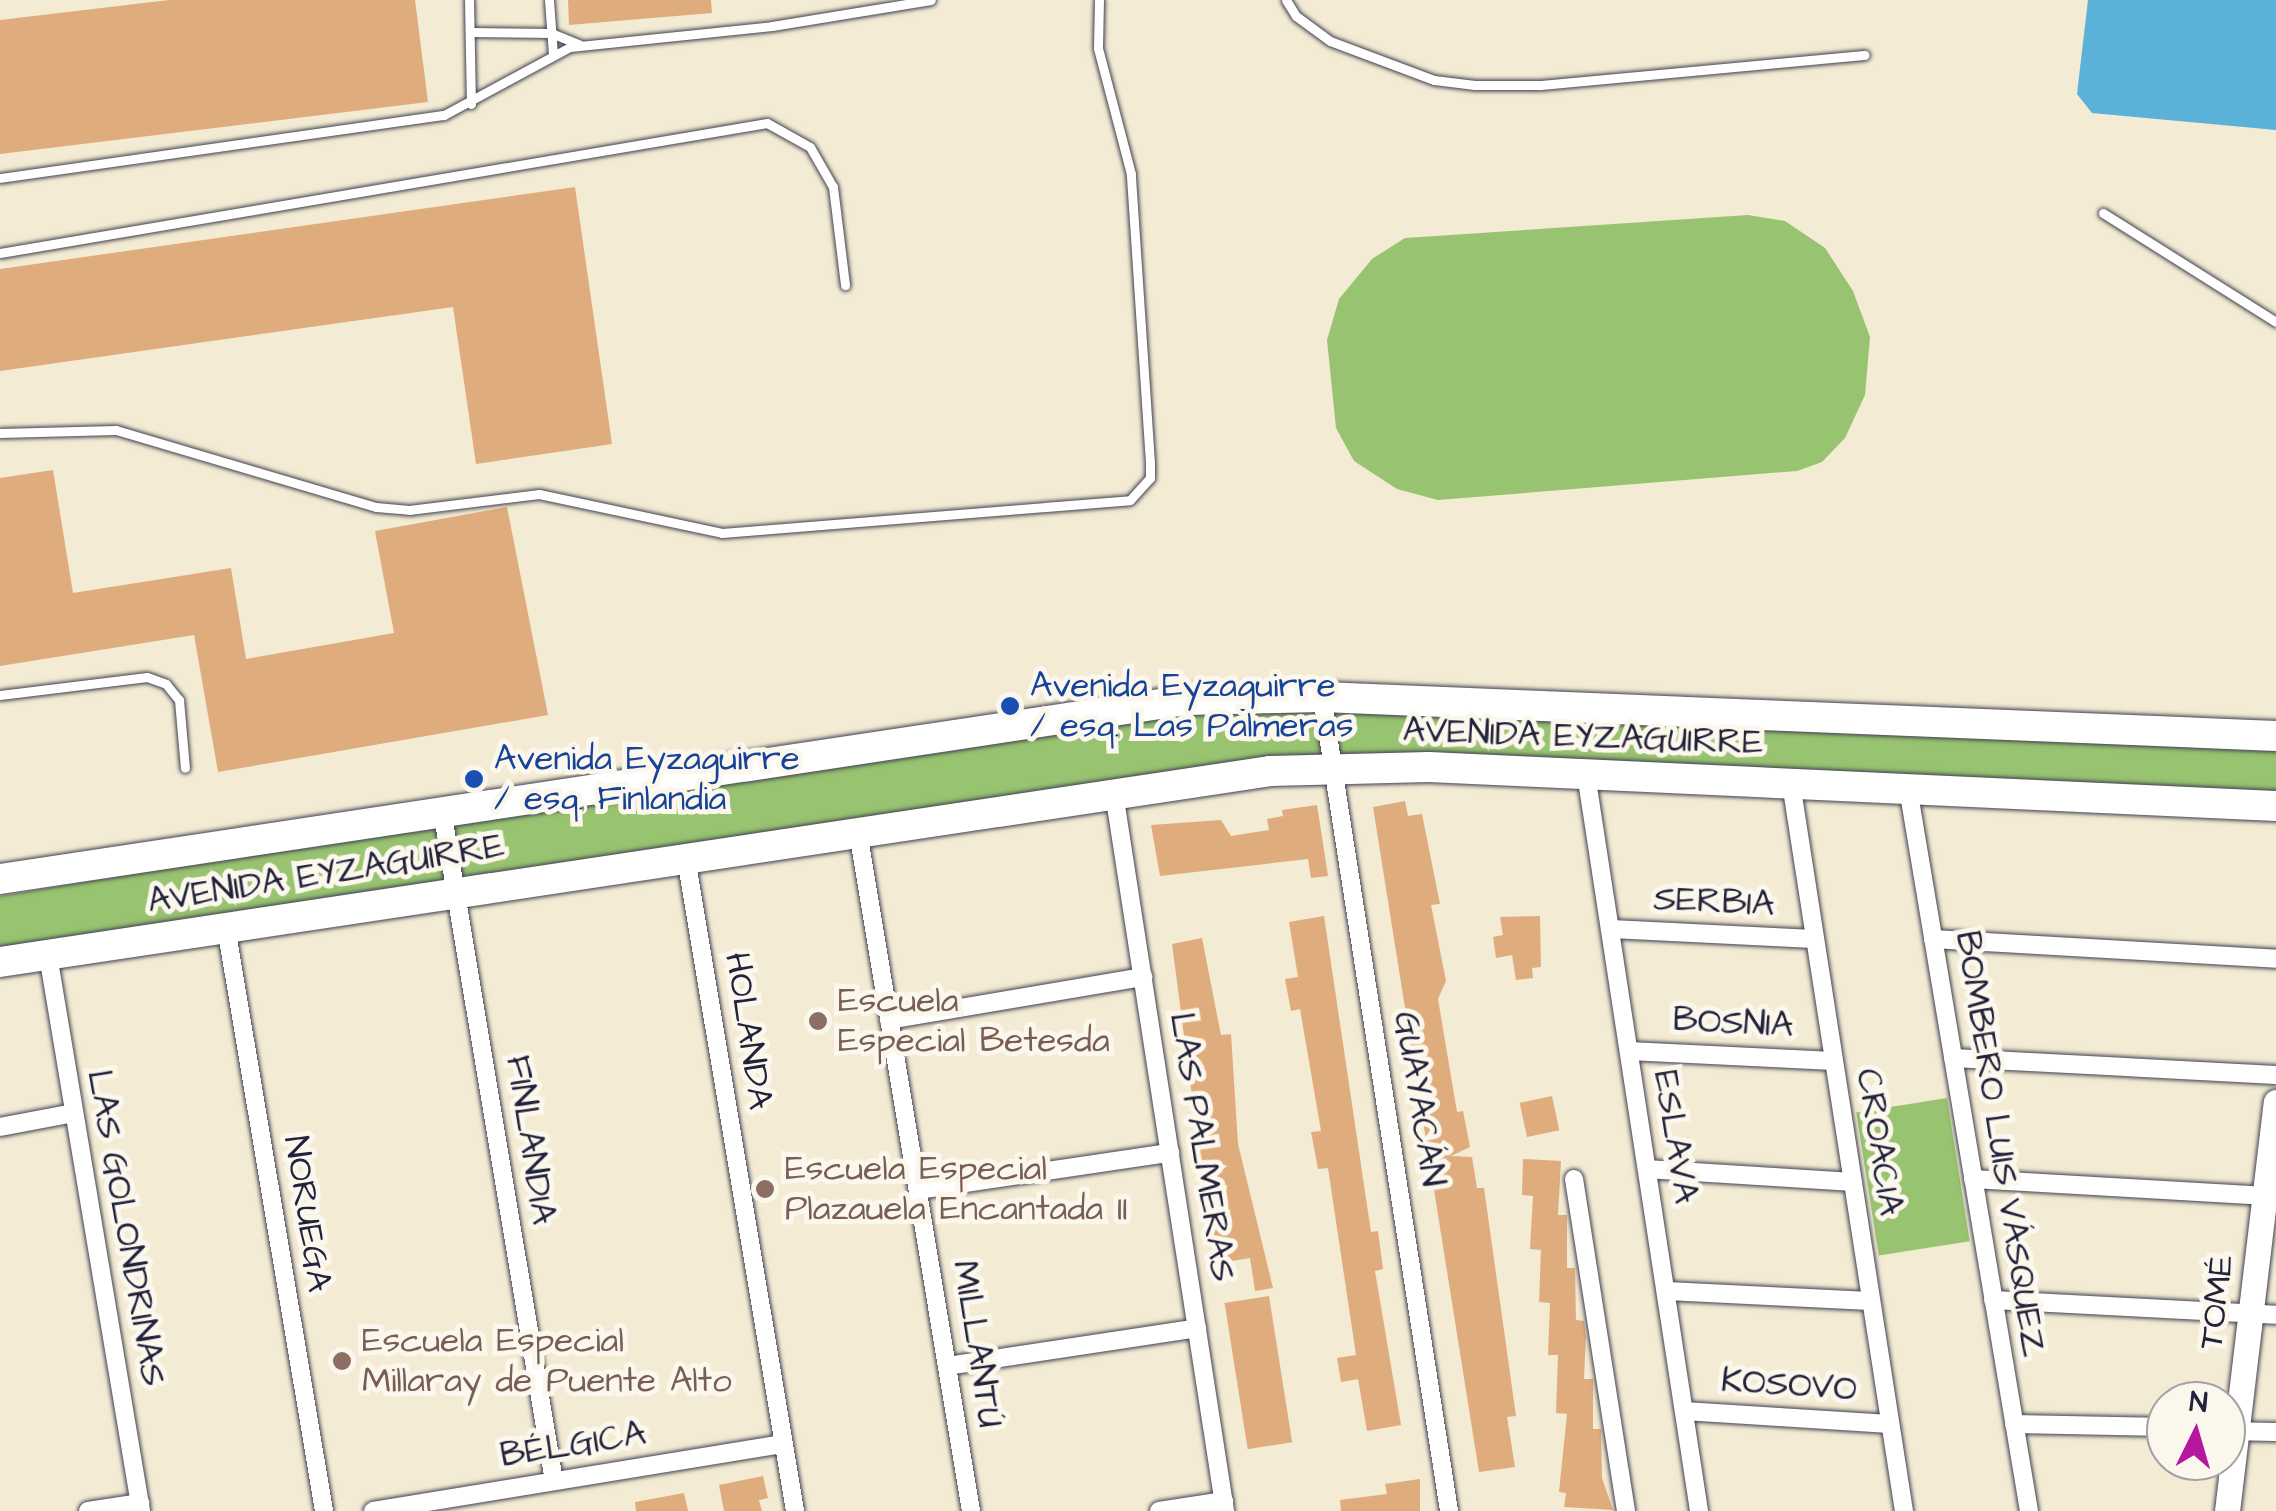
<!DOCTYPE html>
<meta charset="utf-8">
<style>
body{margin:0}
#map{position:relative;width:2276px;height:1511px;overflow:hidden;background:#f3ebd3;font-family:"Architects Daughter",sans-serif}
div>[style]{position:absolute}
.green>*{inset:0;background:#98c370;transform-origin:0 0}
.water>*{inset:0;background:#5bb1d8}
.building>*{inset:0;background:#dfac7e;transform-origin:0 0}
.roads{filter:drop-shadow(0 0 2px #414052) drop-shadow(0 0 2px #414052)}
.lane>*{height:9px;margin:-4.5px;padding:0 4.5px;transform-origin:4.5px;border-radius:4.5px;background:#fff}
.street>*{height:18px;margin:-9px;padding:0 9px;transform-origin:9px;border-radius:9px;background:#fff}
.secondary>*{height:25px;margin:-12.5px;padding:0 12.5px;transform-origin:12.5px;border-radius:12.5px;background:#fff}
.primary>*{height:30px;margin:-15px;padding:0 15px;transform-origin:15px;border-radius:15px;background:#fff}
.dots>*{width:28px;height:28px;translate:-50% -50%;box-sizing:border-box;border:5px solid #fbf7ec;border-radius:50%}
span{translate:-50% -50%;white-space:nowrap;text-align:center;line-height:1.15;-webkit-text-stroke:10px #fbf7ec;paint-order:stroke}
.transit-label{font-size:35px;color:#164399}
.left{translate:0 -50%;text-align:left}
.street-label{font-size:35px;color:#22223b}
.education-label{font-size:35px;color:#785e54}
.north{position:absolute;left:2146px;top:1381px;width:100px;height:100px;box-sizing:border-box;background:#fbf7ec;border:2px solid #a4a2a5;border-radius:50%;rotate:5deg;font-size:28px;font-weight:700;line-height:40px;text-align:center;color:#22223b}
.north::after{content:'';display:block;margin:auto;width:35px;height:45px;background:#b5179e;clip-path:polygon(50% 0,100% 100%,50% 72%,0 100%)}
</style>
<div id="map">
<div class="green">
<i style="clip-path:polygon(1748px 215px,1785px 221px,1825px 248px,1853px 291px,1870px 337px,1865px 395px,1845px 438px,1822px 462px,1797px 471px,1438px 500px,1397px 489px,1354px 461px,1336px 428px,1327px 340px,1339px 299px,1372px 259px,1405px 238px)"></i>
<i style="clip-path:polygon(1289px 711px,2276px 746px,2276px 797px,1375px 756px,0 951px,0 896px,517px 810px,1194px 712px)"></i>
<i style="left:1947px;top:1098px;width:145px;height:92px;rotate:81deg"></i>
</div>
<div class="water">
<i style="clip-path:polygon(2088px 0,2276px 0,2276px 130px,2092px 113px,2077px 94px)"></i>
</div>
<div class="building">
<i style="clip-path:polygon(169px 0,415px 0,428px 102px,0 154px,0 20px)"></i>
<i style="clip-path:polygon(568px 0,711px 0,712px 13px,569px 25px)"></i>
<i style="clip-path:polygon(575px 187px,612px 444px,476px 464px,453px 307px,0 371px,0 269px)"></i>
<i style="clip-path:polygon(53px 470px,73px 593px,231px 568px,246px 659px,394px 633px,375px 531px,507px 507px,548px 715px,218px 772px,194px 635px,0 666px,0 478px)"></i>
<i style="clip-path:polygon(1405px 801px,1408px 816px,1422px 814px,1440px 904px,1431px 905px,1446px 981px,1438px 999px,1457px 1112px,1463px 1111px,1470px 1147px,1451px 1156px,1472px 1157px,1477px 1188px,1484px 1188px,1516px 1416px,1507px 1417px,1515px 1467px,1479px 1472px,1373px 807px)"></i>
<i style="clip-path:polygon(1317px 805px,1328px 876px,1311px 878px,1308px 859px,1160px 876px,1151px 825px,1221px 820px,1231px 836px,1269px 830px,1267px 819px,1283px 816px,1282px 810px)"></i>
<i style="clip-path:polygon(1324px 916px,1371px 1232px,1378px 1231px,1383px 1269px,1375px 1271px,1401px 1425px,1367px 1431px,1358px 1379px,1341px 1382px,1337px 1358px,1356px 1355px,1328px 1168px,1318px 1169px,1311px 1132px,1321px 1131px,1300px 1009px,1291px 1011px,1285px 979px,1298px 977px,1289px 922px)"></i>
<i style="clip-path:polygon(1540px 916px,1541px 967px,1532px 968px,1533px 978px,1516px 980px,1512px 955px,1496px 958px,1493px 937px,1503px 935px,1500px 917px)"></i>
<i style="clip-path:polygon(1202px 938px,1221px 1035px,1231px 1034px,1238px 1144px,1273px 1288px,1255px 1291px,1250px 1258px,1214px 1264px,1172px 944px)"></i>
<i style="left:1552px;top:1096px;width:35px;height:33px;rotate:78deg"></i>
<i style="clip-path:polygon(1523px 1159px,1561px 1161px,1558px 1215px,1567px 1215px,1567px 1268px,1575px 1268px,1576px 1320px,1584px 1321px,1586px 1336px,1584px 1379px,1593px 1379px,1593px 1429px,1601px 1429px,1602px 1478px,1613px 1510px,1564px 1507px,1566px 1493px,1559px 1492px,1567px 1414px,1556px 1413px,1558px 1355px,1548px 1355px,1550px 1303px,1539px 1302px,1541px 1250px,1530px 1249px,1533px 1196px,1522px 1195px)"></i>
<i style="left:1269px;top:1296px;width:148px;height:45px;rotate:81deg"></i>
<i style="clip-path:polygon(763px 1476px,768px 1498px,759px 1500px,762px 1511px,724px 1511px,719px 1485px)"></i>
<i style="clip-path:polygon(1420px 1479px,1420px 1511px,1341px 1511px,1340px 1500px,1387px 1494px,1385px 1484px)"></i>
<i style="clip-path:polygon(684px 1493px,688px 1511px,636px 1511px,635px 1502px)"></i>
</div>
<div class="roads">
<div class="lane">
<i style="left:469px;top:0;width:104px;rotate:88.9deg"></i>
<i style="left:549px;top:0;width:54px;rotate:85.8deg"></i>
<i style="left:1286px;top:0;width:19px;rotate:58deg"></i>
<i style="left:1296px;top:16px;width:42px;rotate:36.3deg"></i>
<i style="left:1330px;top:41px;width:111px;rotate:20.6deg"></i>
<i style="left:1434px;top:80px;width:41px;rotate:7deg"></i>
<i style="left:1475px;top:85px;width:65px"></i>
<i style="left:1540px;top:85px;width:326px;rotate:-5.3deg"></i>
<i style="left:471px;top:32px;width:80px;rotate:0.7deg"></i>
<i style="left:551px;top:33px;width:31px;rotate:22deg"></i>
<i style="left:0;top:178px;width:448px;rotate:-8.1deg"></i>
<i style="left:444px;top:115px;width:143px;rotate:-28.4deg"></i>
<i style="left:570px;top:47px;width:203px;rotate:-5.9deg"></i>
<i style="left:772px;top:26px;width:161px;rotate:-9.3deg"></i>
<i style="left:2103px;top:213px;width:204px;rotate:32.2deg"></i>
<i style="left:0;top:253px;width:778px;rotate:-9.62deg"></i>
<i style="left:767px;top:123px;width:49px;rotate:29.2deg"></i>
<i style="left:810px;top:147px;width:46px;rotate:60.1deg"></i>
<i style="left:833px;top:187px;width:99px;rotate:83deg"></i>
<i style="left:0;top:433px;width:116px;rotate:-1.5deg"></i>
<i style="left:116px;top:430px;width:271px;rotate:16.5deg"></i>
<i style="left:376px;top:507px;width:33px;rotate:5deg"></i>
<i style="left:409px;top:510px;width:131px;rotate:-7deg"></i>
<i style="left:539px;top:494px;width:187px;rotate:12deg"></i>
<i style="left:722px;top:533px;width:409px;rotate:-4.6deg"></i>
<i style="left:1130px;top:500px;width:30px;rotate:-48deg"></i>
<i style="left:1150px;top:478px;width:15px;rotate:-90deg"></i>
<i style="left:1150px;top:463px;width:290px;rotate:-93.8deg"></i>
<i style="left:1131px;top:174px;width:130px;rotate:-104.7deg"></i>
<i style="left:1098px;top:48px;width:48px;rotate:-88.8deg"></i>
<i style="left:0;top:695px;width:148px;rotate:-7deg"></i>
<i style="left:147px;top:677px;width:20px;rotate:20deg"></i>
<i style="left:166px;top:684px;width:21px;rotate:51deg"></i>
<i style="left:179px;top:700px;width:68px;rotate:85deg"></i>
</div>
<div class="street">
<i style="left:1322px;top:697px;width:824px;rotate:81.13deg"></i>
<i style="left:1586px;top:774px;width:746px;rotate:81.28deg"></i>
<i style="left:1791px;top:783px;width:737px;rotate:81.18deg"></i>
<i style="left:1908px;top:788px;width:733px;rotate:80.5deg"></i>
<i style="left:1114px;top:793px;width:727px;rotate:81.21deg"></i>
<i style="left:442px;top:810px;width:680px;rotate:80.52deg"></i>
<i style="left:858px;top:832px;width:688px;rotate:80.55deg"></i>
<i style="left:686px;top:858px;width:662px;rotate:80.52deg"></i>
<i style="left:226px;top:927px;width:592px;rotate:80.47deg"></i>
<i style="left:1610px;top:929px;width:205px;rotate:2.8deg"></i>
<i style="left:1933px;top:939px;width:344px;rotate:3.3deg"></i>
<i style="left:48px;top:955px;width:564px;rotate:80.5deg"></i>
<i style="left:889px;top:1020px;width:258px;rotate:-9.6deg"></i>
<i style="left:1629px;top:1051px;width:205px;rotate:2.8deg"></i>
<i style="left:1953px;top:1058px;width:323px;rotate:3deg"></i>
<i style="left:0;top:1127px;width:75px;rotate:-10.7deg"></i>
<i style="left:1647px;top:1169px;width:206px;rotate:3.6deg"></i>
<i style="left:1574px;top:1179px;width:336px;rotate:81.1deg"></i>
<i style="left:1973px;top:1179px;width:299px;rotate:3.3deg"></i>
<i style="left:918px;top:1190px;width:255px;rotate:-8.4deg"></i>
<i style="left:1666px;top:1291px;width:205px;rotate:2.8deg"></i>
<i style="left:1993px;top:1300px;width:283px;rotate:3deg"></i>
<i style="left:947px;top:1366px;width:253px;rotate:-8.6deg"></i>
<i style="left:1684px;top:1411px;width:206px;rotate:3.6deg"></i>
<i style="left:2014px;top:1424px;width:152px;rotate:1.1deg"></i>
<i style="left:2227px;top:1431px;width:49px;rotate:1.2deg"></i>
<i style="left:88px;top:1511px;width:53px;rotate:-8.7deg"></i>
<i style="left:373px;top:1511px;width:416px;rotate:-9.3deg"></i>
<i style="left:1159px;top:1511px;width:66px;rotate:-8.7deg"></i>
</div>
<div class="secondary">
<i style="left:2227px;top:1511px;width:412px;rotate:-83.2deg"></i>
</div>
<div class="primary">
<i style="left:0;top:879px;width:1200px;rotate:-8.58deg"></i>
<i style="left:1187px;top:700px;width:135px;rotate:-1.3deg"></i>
<i style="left:1322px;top:697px;width:955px;rotate:2.34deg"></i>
<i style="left:0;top:962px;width:1284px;rotate:-8.55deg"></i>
<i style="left:1270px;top:771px;width:159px;rotate:-1.4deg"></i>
<i style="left:1429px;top:767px;width:848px;rotate:2.64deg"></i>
</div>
</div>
<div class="dots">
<i style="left:1010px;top:706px;background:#1a4fb4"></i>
<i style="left:474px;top:779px;background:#1a4fb4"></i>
<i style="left:818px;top:1021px;background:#8d6e63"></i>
<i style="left:765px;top:1189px;background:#8d6e63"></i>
<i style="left:342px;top:1361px;background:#8d6e63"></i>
</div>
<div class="transit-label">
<span class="left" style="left:1030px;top:706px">Avenida Eyzaguirre<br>/ esq. Las Palmeras</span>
<span class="left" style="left:494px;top:779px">Avenida Eyzaguirre<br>/ esq. Finlandia</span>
</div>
<div class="street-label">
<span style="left:1583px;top:737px;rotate:2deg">AVENIDA EYZAGUIRRE</span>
<span style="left:326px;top:874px;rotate:-9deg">AVENIDA EYZAGUIRRE</span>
<span style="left:1714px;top:902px;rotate:3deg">SERBIA</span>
<span style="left:1733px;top:1023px;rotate:3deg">BOSNIA</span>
<span style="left:748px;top:1031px;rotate:81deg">HOLANDA</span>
<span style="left:1419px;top:1099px;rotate:81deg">GUAYACÁN</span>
<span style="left:1675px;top:1137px;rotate:81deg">ESLAVA</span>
<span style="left:530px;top:1140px;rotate:81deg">FINLANDIA</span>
<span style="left:1879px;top:1142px;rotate:81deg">CROACIA</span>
<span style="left:2000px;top:1144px;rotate:81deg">BOMBERO LUIS VÁSQUEZ</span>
<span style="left:1202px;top:1147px;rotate:81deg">LAS PALMERAS</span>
<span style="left:307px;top:1214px;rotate:81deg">NORUEGA</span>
<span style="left:126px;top:1228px;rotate:80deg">LAS GOLONDRINAS</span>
<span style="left:2217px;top:1302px;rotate:-83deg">TOMÉ</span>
<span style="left:977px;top:1344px;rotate:81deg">MILLANTÚ</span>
<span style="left:1789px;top:1385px;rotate:4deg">KOSOVO</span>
<span style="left:573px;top:1445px;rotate:-9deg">BÉLGICA</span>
</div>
<div class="education-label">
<span class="left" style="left:838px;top:1021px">Escuela<br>Especial Betesda</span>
<span class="left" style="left:785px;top:1189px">Escuela Especial<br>Plazauela Encantada II</span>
<span class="left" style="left:362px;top:1361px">Escuela Especial<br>Millaray de Puente Alto</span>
</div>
<div class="north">N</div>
</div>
